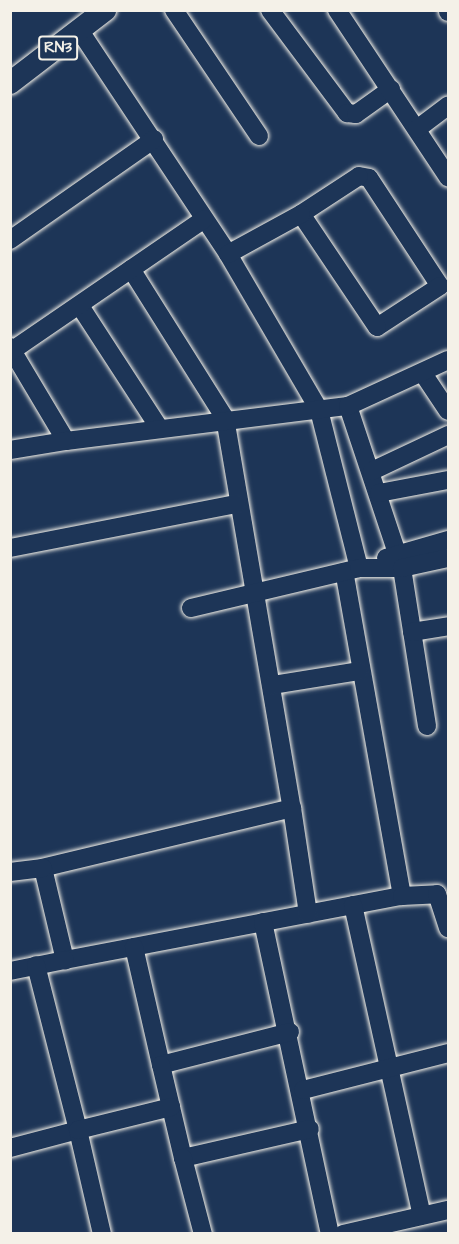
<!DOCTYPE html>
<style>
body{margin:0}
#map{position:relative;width:459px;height:1244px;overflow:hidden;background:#1d3557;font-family:"Architects Daughter",sans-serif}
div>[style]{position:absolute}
.roads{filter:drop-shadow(0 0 2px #f4f1e8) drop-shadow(0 0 2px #f4f1e8)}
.minor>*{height:18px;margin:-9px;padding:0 9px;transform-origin:9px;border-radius:9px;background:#1d3557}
.major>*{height:22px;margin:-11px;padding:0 11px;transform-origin:11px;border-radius:11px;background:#1d3557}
span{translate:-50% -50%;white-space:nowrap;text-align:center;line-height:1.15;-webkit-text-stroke:5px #1d3557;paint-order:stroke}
.shield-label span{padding:2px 4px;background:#1d3557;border:2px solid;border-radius:4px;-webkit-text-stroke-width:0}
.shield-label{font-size:15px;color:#f4f1e8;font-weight:700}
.frame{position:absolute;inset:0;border:12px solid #f4f1e8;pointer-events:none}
</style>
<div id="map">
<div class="roads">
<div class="minor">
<i style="left:174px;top:10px;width:152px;rotate:56deg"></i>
<i style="left:270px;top:10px;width:129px;rotate:53.2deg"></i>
<i style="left:347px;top:113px;width:9px;rotate:6deg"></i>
<i style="left:356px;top:114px;width:43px;rotate:-35.5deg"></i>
<i style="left:337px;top:10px;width:201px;rotate:56.4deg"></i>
<i style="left:448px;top:10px;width:2px;rotate:90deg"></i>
<i style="left:80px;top:31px;width:268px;rotate:56.4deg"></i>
<i style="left:228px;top:254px;width:181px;rotate:59.7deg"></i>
<i style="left:319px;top:410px;width:163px;rotate:75.8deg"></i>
<i style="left:417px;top:129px;width:39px;rotate:-37deg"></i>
<i style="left:359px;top:176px;width:10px;rotate:11deg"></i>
<i style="left:369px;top:178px;width:129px;rotate:56.7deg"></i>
<i style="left:440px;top:286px;width:75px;rotate:146.9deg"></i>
<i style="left:377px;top:327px;width:136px;rotate:-123.9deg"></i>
<i style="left:301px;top:214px;width:69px;rotate:-33.2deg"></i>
<i style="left:10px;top:240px;width:176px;rotate:-35deg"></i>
<i style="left:228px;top:254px;width:83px;rotate:-28.7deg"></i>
<i style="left:131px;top:269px;width:176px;rotate:57.8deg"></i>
<i style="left:225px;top:418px;width:396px;rotate:80.3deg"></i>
<i style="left:292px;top:808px;width:256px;rotate:166.5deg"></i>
<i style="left:43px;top:868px;width:95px;rotate:76.6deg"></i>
<i style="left:65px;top:960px;width:343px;rotate:-10.8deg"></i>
<i style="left:402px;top:896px;width:329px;rotate:-100.1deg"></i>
<i style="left:80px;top:306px;width:143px;rotate:57deg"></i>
<i style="left:10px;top:347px;width:109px;rotate:59.2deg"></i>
<i style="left:66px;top:441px;width:284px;rotate:-7.1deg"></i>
<i style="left:348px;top:406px;width:171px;rotate:71.6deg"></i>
<i style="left:402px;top:568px;width:160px;rotate:81deg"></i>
<i style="left:10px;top:352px;width:235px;rotate:-34.4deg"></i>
<i style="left:424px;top:375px;width:43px;rotate:56.3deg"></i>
<i style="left:348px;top:406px;width:110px;rotate:-24.7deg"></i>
<i style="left:10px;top:450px;width:57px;rotate:-9.1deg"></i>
<i style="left:372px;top:471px;width:84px;rotate:-25.3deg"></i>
<i style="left:379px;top:493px;width:70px;rotate:-10.7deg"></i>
<i style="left:10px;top:548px;width:231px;rotate:-11deg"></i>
<i style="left:386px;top:558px;width:65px;rotate:-16.2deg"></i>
<i style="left:191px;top:608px;width:173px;rotate:-13.4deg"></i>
<i style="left:359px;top:568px;width:43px"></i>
<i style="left:402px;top:568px;width:47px;rotate:-12.3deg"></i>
<i style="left:412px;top:632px;width:36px;rotate:-9deg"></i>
<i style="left:273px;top:685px;width:87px;rotate:-9.2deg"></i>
<i style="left:292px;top:808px;width:107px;rotate:81.4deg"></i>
<i style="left:10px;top:872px;width:33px;rotate:-7deg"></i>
<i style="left:402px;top:896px;width:35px;rotate:-3deg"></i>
<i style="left:437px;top:894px;width:36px;rotate:72deg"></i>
<i style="left:353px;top:905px;width:318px;rotate:77.5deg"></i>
<i style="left:263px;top:922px;width:319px;rotate:77.9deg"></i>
<i style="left:134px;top:947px;width:121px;rotate:77.1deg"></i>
<i style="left:10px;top:971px;width:56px;rotate:-11.3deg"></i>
<i style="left:290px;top:1032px;width:133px;rotate:165.7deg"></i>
<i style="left:161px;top:1065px;width:96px;rotate:76.7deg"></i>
<i style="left:183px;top:1158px;width:130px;rotate:-12.9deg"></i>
<i style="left:303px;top:1090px;width:150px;rotate:-14.3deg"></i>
<i style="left:10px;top:1148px;width:70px;rotate:-14.8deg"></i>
<i style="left:78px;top:1130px;width:170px;rotate:-104.3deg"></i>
<i style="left:183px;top:1158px;width:79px;rotate:75.3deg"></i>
<i style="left:102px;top:1234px;width:107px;rotate:-103deg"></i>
<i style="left:78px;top:1130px;width:96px;rotate:-13.9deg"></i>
<i style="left:343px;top:1234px;width:108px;rotate:-12.9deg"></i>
</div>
<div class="major">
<i style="left:10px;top:83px;width:120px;rotate:-37.5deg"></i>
</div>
</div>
<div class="shield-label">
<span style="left:58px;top:48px">RN3</span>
</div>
<div class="frame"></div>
</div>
